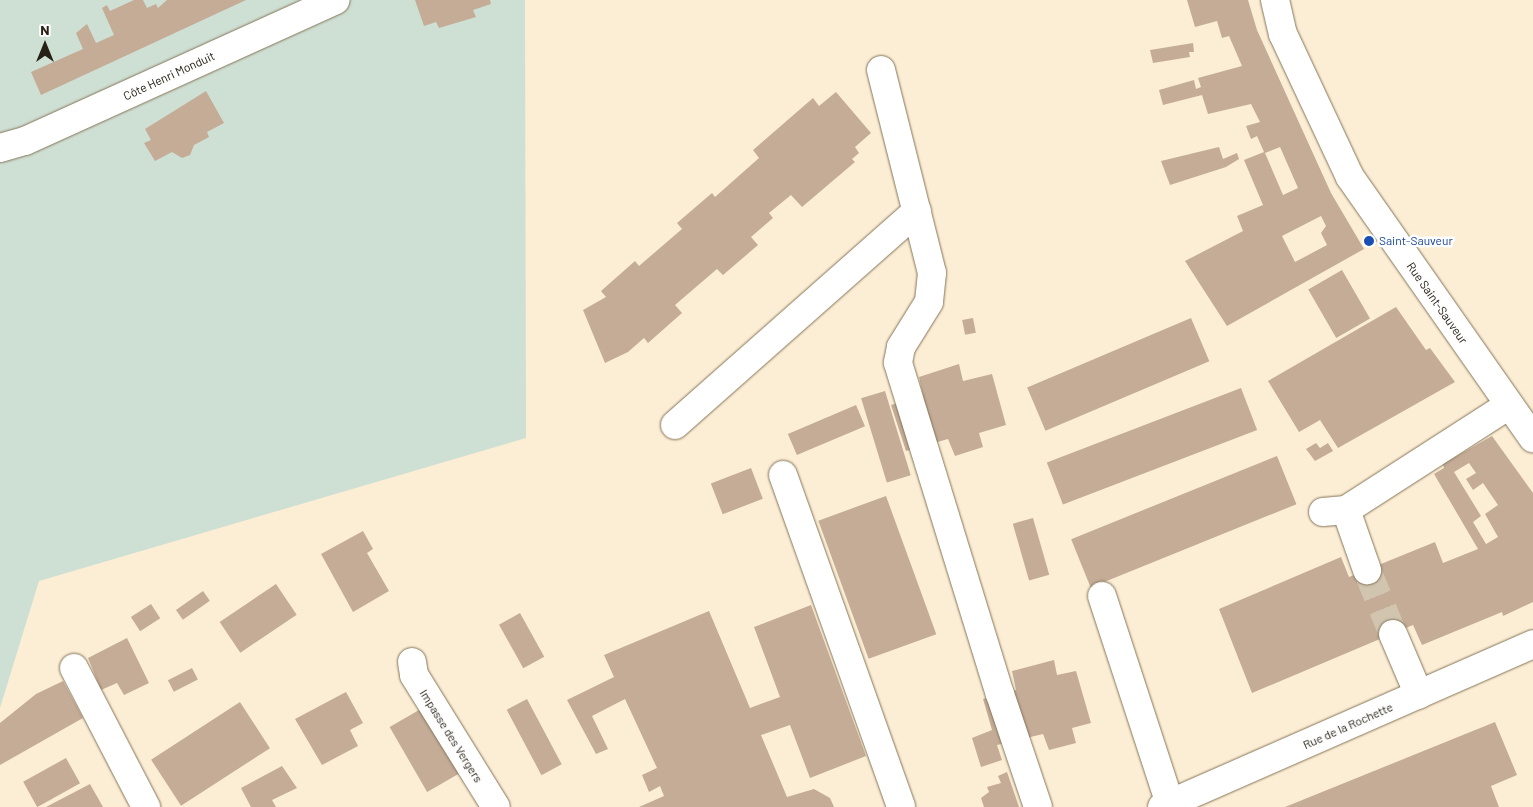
<!DOCTYPE html>
<meta charset="utf-8">
<style>
body{margin:0}
#map{position:relative;width:1533px;height:807px;overflow:hidden;background:#fceed5;font-family:Barlow,sans-serif}
div>[style]{position:absolute}
.green>*{inset:0;background:#cedfd3}
.building>*{inset:0;background:#c4ac97;transform-origin:0 0}
.minor-tunnel>*{height:28px;margin-top:-14px;transform-origin:0;background:repeating-linear-gradient(90deg,#d1c5af 0 28px,transparent 0 42px)}
.roads{filter:drop-shadow(0 0 1px #847559) drop-shadow(0 0 1px #847559)}
.minor>*{height:28px;margin:-14px;padding:0 14px;transform-origin:14px;border-radius:14px;background:#fff}
.major>*{height:28px;margin:-14px;padding:0 14px;transform-origin:14px;border-radius:14px;background:#fff}
.dots>*{width:14px;height:14px;translate:-50% -50%;box-sizing:border-box;border:2px solid #fdfdfd;border-radius:50%}
span{translate:-50% -50%;white-space:nowrap;text-align:center;line-height:1.15;-webkit-text-stroke:5px #fdfdfd;paint-order:stroke}
.street-label{font-size:12px;color:#272115}
.transit-label{font-size:12px;color:#164399}
.left{translate:0 -50%;text-align:left}
.north{position:absolute;left:20px;top:20px;width:50px;height:50px;-webkit-text-stroke:4px #fdfdfd;paint-order:stroke;rotate:0deg;font-size:14px;font-weight:700;line-height:20px;text-align:center;color:#272115}
.north::after{content:'';display:block;margin:auto;width:18px;height:22px;background:#272115;clip-path:polygon(50% 0,100% 100%,50% 72%,0 100%)}
</style>
<div id="map">
<div class="green">
<i style="clip-path:polygon(0 0,525px 0,526px 438px,39px 581px,0 708px)"></i>
</div>
<div class="building">
<i style="clip-path:polygon(134px 0,143px 0,147px 8px,156px 4px,158px 8px,167px 0,246px 0,41px 95px,31px 72px,83px 49px,76px 33px,87px 24px,96px 43px,114px 35px,102px 8px,107px 5px,110px 11px)"></i>
<i style="clip-path:polygon(415px 0,490px 0,491px 4px,473px 10px,476px 17px,439px 28px,436px 22px,424px 26px)"></i>
<i style="clip-path:polygon(evenodd,1187px 0,1248px 0,1257px 30px,1331px 193px,1364px 249px,1227px 326px,1185px 261px,1243px 231px,1237px 216px,1263px 205px,1244px 160px,1264px 152px,1257px 136px,1251px 139px,1246px 126px,1260px 122px,1251px 104px,1208px 114px,1202px 95px,1163px 105px,1159px 90px,1194px 80px,1196px 89px,1201px 87px,1198px 78px,1242px 66px,1229px 36px,1222px 38px,1217px 21px,1195px 27px,1187px 0,1280px 147px,1298px 188px,1283px 195px,1265px 153px,1280px 147px,1187px 0,1321px 216px,1326px 226px,1321px 233px,1327px 245px,1295px 262px,1282px 236px,1321px 216px)"></i>
<i style="clip-path:polygon(1193px 43px,1194px 52px,1189px 52px,1190px 57px,1153px 63px,1150px 50px)"></i>
<i style="clip-path:polygon(206px 91px,224px 123px,207px 132px,209px 137px,194px 145px,190px 155px,182px 158px,172px 152px,155px 161px,144px 143px,151px 140px,145px 129px)"></i>
<i style="clip-path:polygon(836px 92px,871px 133px,855px 147px,859px 153px,852px 159px,855px 162px,802px 207px,791px 195px,769px 213px,773px 218px,751px 237px,758px 245px,723px 275px,717px 269px,675px 305px,682px 313px,648px 343px,644px 338px,628px 352px,605px 363px,583px 310px,606px 297px,601px 291px,635px 261px,639px 266px,682px 229px,677px 223px,712px 193px,715px 197px,759px 158px,753px 150px,813px 98px,819px 106px)"></i>
<i style="clip-path:polygon(1219px 147px,1223px 159px,1237px 153px,1239px 159px,1226px 167px,1170px 185px,1161px 161px)"></i>
<i style="left:1342px;top:270px;width:56px;height:39px;rotate:60deg"></i>
<i style="clip-path:polygon(1396px 307px,1426px 350px,1430px 348px,1455px 382px,1338px 448px,1320px 420px,1299px 432px,1268px 381px)"></i>
<i style="left:973px;top:318px;width:15px;height:11px;rotate:79deg"></i>
<i style="left:1191px;top:318px;width:47px;height:178px;rotate:67deg"></i>
<i style="clip-path:polygon(959px 364px,963px 381px,992px 374px,1006px 425px,979px 433px,983px 447px,955px 456px,948px 439px,906px 451px,891px 405px,923px 395px,919px 377px)"></i>
<i style="left:1241px;top:388px;width:45px;height:208px;rotate:69deg"></i>
<i style="left:885px;top:391px;width:88px;height:25px;rotate:73deg"></i>
<i style="left:856px;top:405px;width:23px;height:74px;rotate:67deg"></i>
<i style="clip-path:polygon(evenodd,1492px 436px,1533px 493px,1533px 602px,1503px 616px,1502px 612px,1422px 645px,1413px 625px,1252px 693px,1219px 609px,1341px 557px,1349px 577px,1435px 542px,1443px 563px,1478px 549px,1434px 474px,1444px 468px,1443px 464px,1492px 436px,1469px 463px,1476px 473px,1466px 479px,1473px 490px,1483px 483px,1498px 505px,1485px 514px,1498px 537px,1486px 544px,1473px 522px,1481px 516px,1454px 472px,1469px 463px)"></i>
<i style="clip-path:polygon(1316px 443px,1320px 448px,1328px 443px,1333px 451px,1315px 461px,1306px 449px)"></i>
<i style="left:1277px;top:456px;width:52px;height:222px;rotate:68deg"></i>
<i style="left:751px;top:468px;width:33px;height:43px;rotate:69deg"></i>
<i style="left:886px;top:496px;width:147px;height:72px;rotate:70deg"></i>
<i style="left:1033px;top:518px;width:59px;height:21px;rotate:74deg"></i>
<i style="clip-path:polygon(363px 531px,373px 549px,367px 553px,389px 591px,353px 612px,321px 554px)"></i>
<i style="left:276px;top:584px;width:37px;height:68px;rotate:56deg"></i>
<i style="left:203px;top:591px;width:12px;height:33px;rotate:55deg"></i>
<i style="left:151px;top:604px;width:17px;height:24px;rotate:57deg"></i>
<i style="clip-path:polygon(811px 605px,866px 756px,810px 778px,790px 725px,761px 735px,787px 797px,814px 789px,830px 798px,834px 807px,639px 807px,664px 796px,660px 786px,649px 792px,642px 775px,657px 768px,625px 699px,592px 716px,608px 749px,596px 754px,567px 700px,614px 677px,604px 655px,709px 611px,750px 708px,780px 697px,754px 627px)"></i>
<i style="left:520px;top:613px;width:50px;height:24px;rotate:61deg"></i>
<i style="clip-path:polygon(127px 638px,149px 683px,124px 695px,117px 683px,101px 690px,88px 658px)"></i>
<i style="clip-path:polygon(1054px 660px,1057px 675px,1076px 671px,1091px 723px,1072px 728px,1076px 743px,1049px 750px,1043px 734px,997px 745px,1002px 760px,981px 767px,972px 738px,992px 730px,983px 699px,1016px 690px,1012px 671px)"></i>
<i style="left:192px;top:668px;width:13px;height:27px;rotate:63deg"></i>
<i style="clip-path:polygon(63px 681px,83px 718px,0 765px,0 723px,36px 694px)"></i>
<i style="clip-path:polygon(346px 692px,363px 723px,350px 730px,358px 746px,322px 765px,295px 719px)"></i>
<i style="left:527px;top:699px;width:74px;height:23px;rotate:62deg"></i>
<i style="left:240px;top:702px;width:55px;height:106px;rotate:57deg"></i>
<i style="left:426px;top:706px;width:75px;height:42px;rotate:60deg"></i>
<i style="clip-path:polygon(1495px 722px,1517px 775px,1491px 786px,1499px 807px,1285px 807px)"></i>
<i style="left:66px;top:758px;width:29px;height:49px;rotate:61deg"></i>
<i style="clip-path:polygon(282px 766px,297px 788px,272px 800px,276px 807px,251px 807px,241px 788px)"></i>
<i style="clip-path:polygon(1007px 772px,1019px 807px,984px 807px,981px 798px,989px 792px,987px 787px,1001px 783px,998px 776px)"></i>
<i style="clip-path:polygon(90px 784px,103px 807px,46px 807px)"></i>
</div>
<div class="minor-tunnel">
<i style="left:1367px;top:570px;width:69px;rotate:67.9deg"></i>
</div>
<div class="roads">
<div class="minor">
<i style="left:1275px;top:0;width:35px;rotate:77deg"></i>
<i style="left:1283px;top:34px;width:158px;rotate:64.9deg"></i>
<i style="left:1350px;top:177px;width:319px;rotate:55deg"></i>
<i style="left:881px;top:70px;width:209px;rotate:75.9deg"></i>
<i style="left:932px;top:273px;width:29px;rotate:96deg"></i>
<i style="left:929px;top:302px;width:53px;rotate:121.9deg"></i>
<i style="left:901px;top:347px;width:16px;rotate:101deg"></i>
<i style="left:898px;top:363px;width:346px;rotate:72.9deg"></i>
<i style="left:1000px;top:694px;width:119px;rotate:71.4deg"></i>
<i style="left:0;top:148px;width:26px;rotate:-16deg"></i>
<i style="left:25px;top:141px;width:341px;rotate:-24.4deg"></i>
<i style="left:675px;top:425px;width:323px;rotate:-41.5deg"></i>
<i style="left:783px;top:475px;width:352px;rotate:70.4deg"></i>
<i style="left:1346px;top:510px;width:64px;rotate:70.7deg"></i>
<i style="left:1323px;top:512px;width:23px;rotate:-5deg"></i>
<i style="left:1346px;top:510px;width:194px;rotate:-32.8deg"></i>
<i style="left:1102px;top:596px;width:219px;rotate:71.9deg"></i>
<i style="left:1393px;top:634px;width:66px;rotate:66.9deg"></i>
<i style="left:412px;top:662px;width:13px;rotate:81deg"></i>
<i style="left:414px;top:675px;width:155px;rotate:58.2deg"></i>
<i style="left:74px;top:668px;width:157px;rotate:62.6deg"></i>
</div>
<div class="major">
<i style="left:1162px;top:807px;width:405px;rotate:-23.7deg"></i>
</div>
</div>
<div class="dots">
<i style="left:1369px;top:241px;background:#1a4fb4"></i>
</div>
<div class="street-label">
<span style="left:169px;top:76px;rotate:-25deg">Côte Henri Monduit</span>
<span style="left:1437px;top:303px;rotate:55deg">Rue Saint-Sauveur</span>
<span style="left:1348px;top:726px;rotate:-24deg">Rue de la Rochette</span>
<span style="left:451px;top:736px;rotate:58deg">Impasse des Vergers</span>
</div>
<div class="transit-label">
<span class="left" style="left:1379px;top:241px">Saint-Sauveur</span>
</div>
<div class="north">N</div>
</div>
